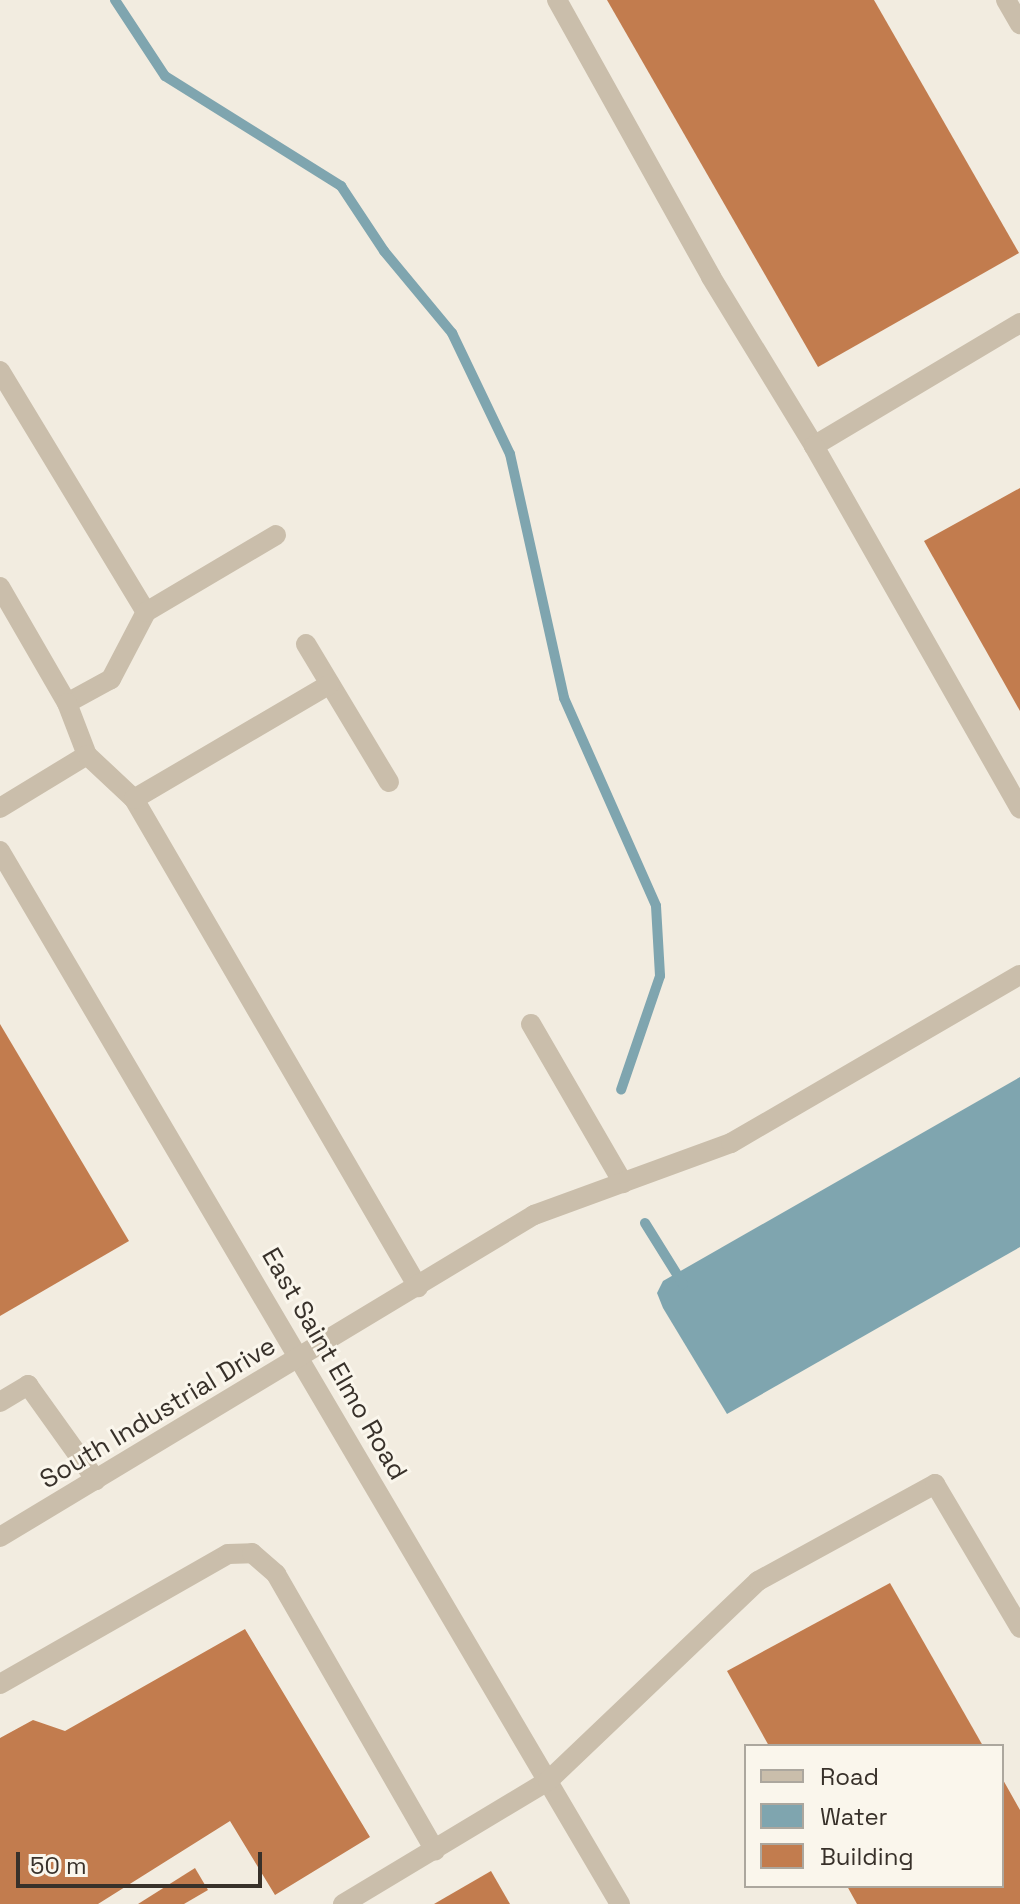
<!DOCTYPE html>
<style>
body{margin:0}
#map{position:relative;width:1020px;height:1904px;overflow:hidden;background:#f2ece0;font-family:"Space Grotesk",sans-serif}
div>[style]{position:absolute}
.water>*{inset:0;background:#7fa5af}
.stream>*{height:10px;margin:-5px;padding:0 5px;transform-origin:5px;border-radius:5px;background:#7fa5af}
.building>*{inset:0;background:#c27c4e}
.minor>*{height:20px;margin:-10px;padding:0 10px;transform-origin:10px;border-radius:10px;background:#cabeab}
span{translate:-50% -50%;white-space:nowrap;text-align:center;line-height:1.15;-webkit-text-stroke:6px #faf6ec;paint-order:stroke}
.street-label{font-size:26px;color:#38312a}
.legend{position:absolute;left:744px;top:1744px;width:260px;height:144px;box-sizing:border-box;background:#faf6ec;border:2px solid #aca79e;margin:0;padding:10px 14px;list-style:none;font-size:24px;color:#38312a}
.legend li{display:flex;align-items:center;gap:16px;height:40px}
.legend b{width:40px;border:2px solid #aca79e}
.scale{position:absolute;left:16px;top:1852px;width:246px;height:36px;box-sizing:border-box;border:4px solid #38312a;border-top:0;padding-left:10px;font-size:24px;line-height:28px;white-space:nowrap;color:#38312a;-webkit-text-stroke:6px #faf6ec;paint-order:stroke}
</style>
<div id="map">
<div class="water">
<i style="clip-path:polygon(1020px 1077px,1020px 1247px,727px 1414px,663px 1308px,657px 1293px,663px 1281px)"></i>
</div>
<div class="stream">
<i style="left:115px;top:0;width:91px;rotate:56.7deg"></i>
<i style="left:165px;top:76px;width:208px;rotate:32deg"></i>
<i style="left:341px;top:186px;width:78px;rotate:56.5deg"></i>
<i style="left:384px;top:251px;width:107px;rotate:50.3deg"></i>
<i style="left:452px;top:333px;width:134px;rotate:64.4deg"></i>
<i style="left:510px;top:454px;width:250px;rotate:77.5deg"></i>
<i style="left:564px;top:698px;width:227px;rotate:66.1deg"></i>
<i style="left:656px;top:906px;width:70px;rotate:86.7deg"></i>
<i style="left:660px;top:976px;width:120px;rotate:108.9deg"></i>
<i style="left:645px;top:1223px;width:72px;rotate:58.1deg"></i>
</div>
<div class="building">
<i style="clip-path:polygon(607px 0,874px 0,1019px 253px,818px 367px)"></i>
<i style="clip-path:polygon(1020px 488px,1020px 711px,924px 541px)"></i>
<i style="clip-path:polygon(0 1024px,129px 1241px,0 1316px)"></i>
<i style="clip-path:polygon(890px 1583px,983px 1746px,769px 1746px,727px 1671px)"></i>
<i style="clip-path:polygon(245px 1629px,370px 1837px,275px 1895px,230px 1821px,98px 1904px,0 1904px,0 1738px,33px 1720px,65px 1731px)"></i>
<i style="clip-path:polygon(1002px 1778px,1020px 1810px,1020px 1904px,857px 1904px,847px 1886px,1002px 1886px)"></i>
<i style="clip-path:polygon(195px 1868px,208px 1890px,184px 1904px,138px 1904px)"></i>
<i style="clip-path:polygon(491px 1871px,510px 1904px,434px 1904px)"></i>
</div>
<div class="minor">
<i style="left:557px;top:0;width:317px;rotate:60.9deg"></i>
<i style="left:711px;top:277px;width:198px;rotate:58.6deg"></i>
<i style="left:1006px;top:0;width:28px;rotate:60deg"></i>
<i style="left:1020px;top:323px;width:240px;rotate:149.2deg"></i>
<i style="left:814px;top:446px;width:417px;rotate:60.4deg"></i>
<i style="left:0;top:371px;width:282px;rotate:58.8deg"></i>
<i style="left:146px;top:612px;width:76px;rotate:117.6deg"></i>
<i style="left:111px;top:679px;width:50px;rotate:151.4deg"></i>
<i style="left:0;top:587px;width:134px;rotate:60deg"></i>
<i style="left:67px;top:703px;width:56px;rotate:69deg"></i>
<i style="left:87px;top:755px;width:102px;rotate:148.7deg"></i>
<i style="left:146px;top:612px;width:151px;rotate:-30.6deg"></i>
<i style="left:306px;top:644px;width:161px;rotate:59deg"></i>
<i style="left:87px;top:755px;width:64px;rotate:43.1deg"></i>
<i style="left:134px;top:799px;width:565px;rotate:59.8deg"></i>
<i style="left:134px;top:799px;width:227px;rotate:-30.4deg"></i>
<i style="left:0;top:851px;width:1222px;rotate:59.51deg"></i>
<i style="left:531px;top:1024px;width:184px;rotate:59.9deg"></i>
<i style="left:0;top:1402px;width:33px;rotate:-31deg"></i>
<i style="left:28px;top:1385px;width:117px;rotate:54.4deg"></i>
<i style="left:0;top:1537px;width:624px;rotate:-31.09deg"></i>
<i style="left:534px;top:1215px;width:210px;rotate:-20.1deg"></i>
<i style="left:731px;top:1143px;width:334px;rotate:-30.2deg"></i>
<i style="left:0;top:1684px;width:262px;rotate:-29.7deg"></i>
<i style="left:228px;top:1554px;width:24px;rotate:-2deg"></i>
<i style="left:252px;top:1553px;width:32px;rotate:41deg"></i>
<i style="left:276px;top:1574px;width:319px;rotate:60.1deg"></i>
<i style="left:343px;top:1904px;width:239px;rotate:-31deg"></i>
<i style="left:548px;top:1781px;width:290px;rotate:-43.6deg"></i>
<i style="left:758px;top:1581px;width:202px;rotate:-28.7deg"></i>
<i style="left:935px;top:1484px;width:167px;rotate:59.4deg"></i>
</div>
<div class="street-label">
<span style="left:334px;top:1364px;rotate:60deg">East Saint Elmo Road</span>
<span style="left:158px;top:1413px;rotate:-31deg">South Industrial Drive</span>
</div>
<ul class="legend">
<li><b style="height:10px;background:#cabeab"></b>Road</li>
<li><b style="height:22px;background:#7fa5af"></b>Water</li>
<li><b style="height:22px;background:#c27c4e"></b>Building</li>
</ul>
<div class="scale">50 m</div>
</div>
